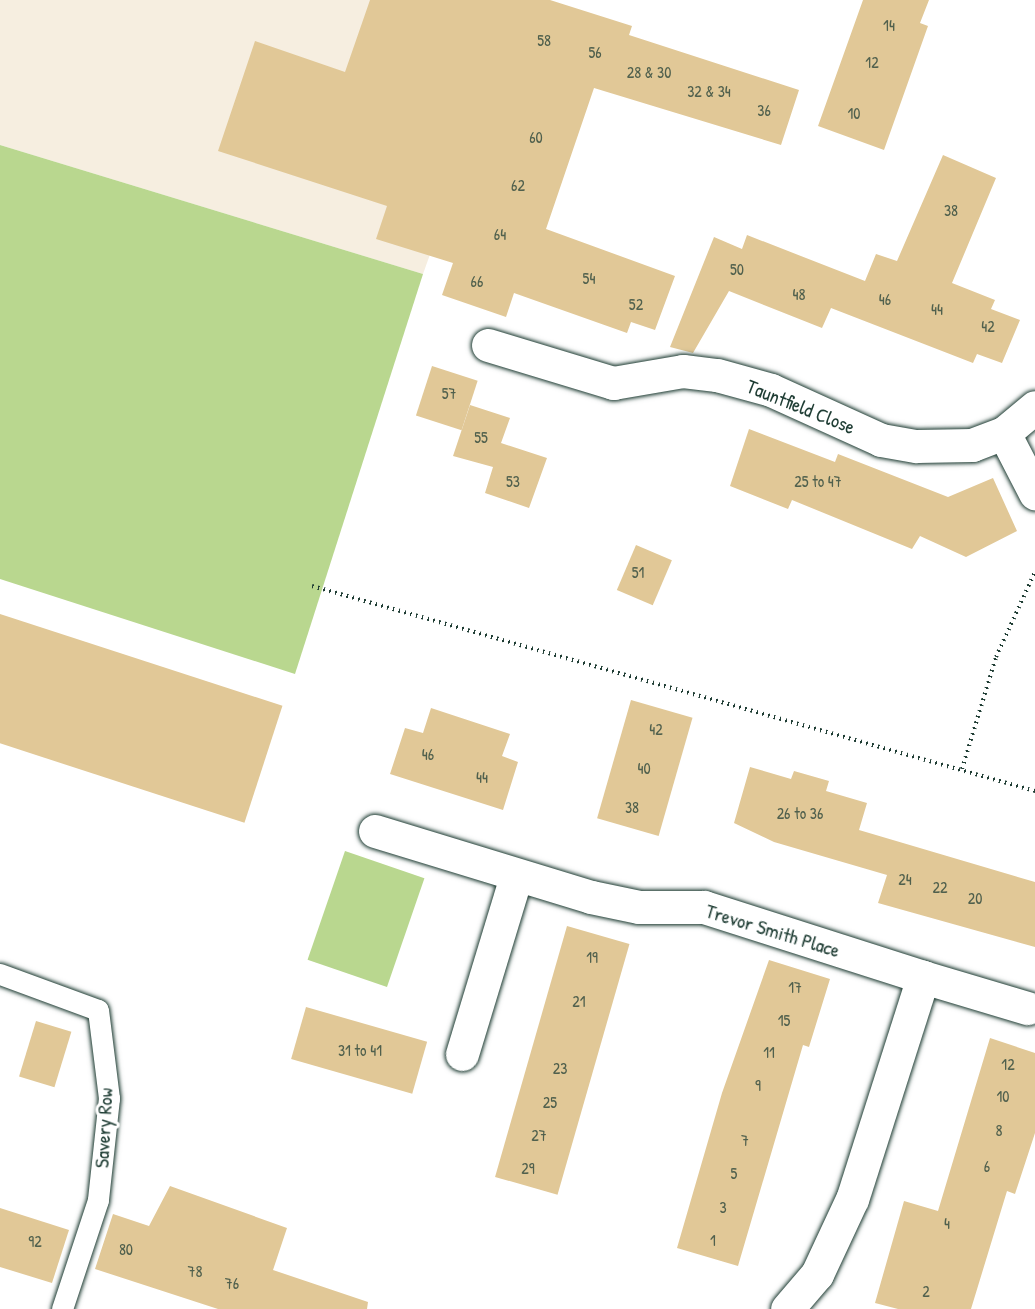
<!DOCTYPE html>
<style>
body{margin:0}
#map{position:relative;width:1035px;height:1309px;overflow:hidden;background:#fff;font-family:"Patrick Hand",sans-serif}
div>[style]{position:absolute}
.built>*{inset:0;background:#f6eee0}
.green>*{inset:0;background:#b9d78f;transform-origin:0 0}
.building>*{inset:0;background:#e1c897;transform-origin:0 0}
.path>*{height:4px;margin-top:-2px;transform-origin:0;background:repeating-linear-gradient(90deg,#1f3d34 0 1.5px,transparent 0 6px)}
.roads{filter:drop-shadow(0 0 2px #1f3d34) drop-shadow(0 0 2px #1f3d34)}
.lane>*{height:21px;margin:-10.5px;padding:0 10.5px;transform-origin:10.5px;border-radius:10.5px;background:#fff}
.street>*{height:33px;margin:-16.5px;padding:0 16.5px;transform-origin:16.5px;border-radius:16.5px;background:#fff}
span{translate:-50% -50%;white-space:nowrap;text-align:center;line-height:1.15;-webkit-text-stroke:6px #fff;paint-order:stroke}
.number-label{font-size:16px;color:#50604d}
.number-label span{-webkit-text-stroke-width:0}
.street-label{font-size:20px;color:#1f3d34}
</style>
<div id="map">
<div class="built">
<i style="clip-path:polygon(0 0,521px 0,423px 274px,0 145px)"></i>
</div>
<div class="green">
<i style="clip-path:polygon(0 145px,423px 274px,295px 674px,0 579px)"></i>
<i style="left:345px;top:851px;width:84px;height:115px;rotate:19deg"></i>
</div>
<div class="building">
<i style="clip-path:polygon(370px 0,550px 0,632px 26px,629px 35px,799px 90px,781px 145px,594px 88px,546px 229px,675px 276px,655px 330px,631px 322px,627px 333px,514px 293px,506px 317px,442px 295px,453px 263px,376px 239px,387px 206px,218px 151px,255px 41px,345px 72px)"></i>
<i style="clip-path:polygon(863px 0,929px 0,920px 23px,928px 26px,884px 150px,818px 126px)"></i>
<i style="clip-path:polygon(943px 155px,996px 178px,952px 283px,995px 300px,991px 309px,1020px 320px,1002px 363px,977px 354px,973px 363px,831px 308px,822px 328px,729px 291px,693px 353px,670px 347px,714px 237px,742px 249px,747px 235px,865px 281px,876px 254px,897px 261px)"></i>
<i style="left:432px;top:366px;width:48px;height:52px;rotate:18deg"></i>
<i style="clip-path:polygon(470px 405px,510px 418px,501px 443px,547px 458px,529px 508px,485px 493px,493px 467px,453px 456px)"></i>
<i style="clip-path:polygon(749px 429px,835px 462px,838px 454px,948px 497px,993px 478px,1017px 531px,966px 557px,920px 536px,912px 549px,792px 500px,788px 509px,730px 486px)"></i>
<i style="left:636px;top:545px;width:39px;height:49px;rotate:23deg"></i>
<i style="left:0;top:614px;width:297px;height:123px;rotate:18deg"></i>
<i style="left:631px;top:700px;width:64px;height:123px;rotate:16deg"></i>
<i style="clip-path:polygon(431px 708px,510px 734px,502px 756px,518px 762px,503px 810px,390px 774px,405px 728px,423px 733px)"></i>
<i style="clip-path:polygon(750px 767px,791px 779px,794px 771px,829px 781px,826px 791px,867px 803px,859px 830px,1035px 882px,1035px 947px,878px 903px,887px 875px,774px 842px,734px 823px)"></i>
<i style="left:567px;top:926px;width:65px;height:261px;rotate:16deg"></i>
<i style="clip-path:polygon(769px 960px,830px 979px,809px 1047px,803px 1045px,738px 1266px,677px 1248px,722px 1093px)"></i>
<i style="left:306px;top:1007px;width:126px;height:54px;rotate:16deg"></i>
<i style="left:36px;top:1021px;width:37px;height:58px;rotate:17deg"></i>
<i style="clip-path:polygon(990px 1038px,1035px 1053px,1035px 1133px,1015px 1194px,1007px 1191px,971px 1309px,898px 1309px,875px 1303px,904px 1201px,938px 1211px)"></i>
<i style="clip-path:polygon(170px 1186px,287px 1228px,273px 1270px,368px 1302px,367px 1309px,218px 1309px,95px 1269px,113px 1214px,149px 1226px)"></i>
<i style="clip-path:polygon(0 1208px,69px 1230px,52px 1283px,0 1267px)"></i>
</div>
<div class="path">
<i style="left:312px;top:586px;width:752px;rotate:15.83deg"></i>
<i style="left:962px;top:769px;width:117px;rotate:-73.1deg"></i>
<i style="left:996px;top:657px;width:94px;rotate:-65.4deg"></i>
</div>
<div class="roads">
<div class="lane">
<i style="left:0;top:974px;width:104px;rotate:20.2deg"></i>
<i style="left:98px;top:1010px;width:89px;rotate:82.9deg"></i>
<i style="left:109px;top:1098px;width:103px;rotate:96.2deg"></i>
<i style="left:98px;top:1200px;width:115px;rotate:108.3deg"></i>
</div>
<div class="street">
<i style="left:488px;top:345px;width:131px;rotate:16.9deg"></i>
<i style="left:613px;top:383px;width:71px;rotate:-9.7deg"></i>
<i style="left:683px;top:371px;width:34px;rotate:7deg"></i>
<i style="left:717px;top:375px;width:56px;rotate:15.5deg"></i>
<i style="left:771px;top:390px;width:121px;rotate:24.4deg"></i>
<i style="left:881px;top:440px;width:36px;rotate:10deg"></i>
<i style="left:916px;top:446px;width:56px;rotate:-1deg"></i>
<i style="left:972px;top:445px;width:34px;rotate:-21deg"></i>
<i style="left:1004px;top:433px;width:40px;rotate:-40deg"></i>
<i style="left:1004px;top:433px;width:68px;rotate:62.7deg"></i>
<i style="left:375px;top:831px;width:226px;rotate:17deg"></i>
<i style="left:591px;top:897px;width:49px;rotate:11.8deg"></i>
<i style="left:639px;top:907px;width:65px"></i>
<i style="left:704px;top:907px;width:230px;rotate:17.7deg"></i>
<i style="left:923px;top:977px;width:233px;rotate:107.7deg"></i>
<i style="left:852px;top:1199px;width:83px;rotate:115deg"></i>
<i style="left:817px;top:1274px;width:46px;rotate:130.6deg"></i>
<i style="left:923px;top:977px;width:109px;rotate:16.6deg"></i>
<i style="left:462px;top:1054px;width:186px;rotate:-73.1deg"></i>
</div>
</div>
<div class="number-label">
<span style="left:889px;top:25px">14</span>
<span style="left:544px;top:40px">58</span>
<span style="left:595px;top:52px">56</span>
<span style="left:872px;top:62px">12</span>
<span style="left:649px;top:72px">28 &amp; 30</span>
<span style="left:709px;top:91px">32 &amp; 34</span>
<span style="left:764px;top:110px">36</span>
<span style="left:854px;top:113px">10</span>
<span style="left:536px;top:137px">60</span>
<span style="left:518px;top:185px">62</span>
<span style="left:951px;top:210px">38</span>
<span style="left:500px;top:234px">64</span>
<span style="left:737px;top:269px">50</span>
<span style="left:589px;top:278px">54</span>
<span style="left:477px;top:281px">66</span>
<span style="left:799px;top:294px">48</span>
<span style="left:885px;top:299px">46</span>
<span style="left:636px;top:304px">52</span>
<span style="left:937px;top:309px">44</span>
<span style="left:988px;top:326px">42</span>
<span style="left:449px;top:393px">57</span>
<span style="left:481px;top:437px">55</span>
<span style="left:513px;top:481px">53</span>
<span style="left:818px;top:481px">25 to 47</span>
<span style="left:638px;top:572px">51</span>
<span style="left:656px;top:729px">42</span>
<span style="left:428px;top:754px">46</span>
<span style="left:644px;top:768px">40</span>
<span style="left:482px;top:777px">44</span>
<span style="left:632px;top:807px">38</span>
<span style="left:800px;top:813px">26 to 36</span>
<span style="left:905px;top:879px">24</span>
<span style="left:940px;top:887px">22</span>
<span style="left:975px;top:898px">20</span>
<span style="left:592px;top:957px">19</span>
<span style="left:795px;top:987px">17</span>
<span style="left:579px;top:1001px">21</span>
<span style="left:784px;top:1020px">15</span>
<span style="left:360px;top:1050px">31 to 41</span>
<span style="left:769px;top:1052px">11</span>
<span style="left:1008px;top:1064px">12</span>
<span style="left:560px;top:1068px">23</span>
<span style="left:758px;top:1085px">9</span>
<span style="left:1003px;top:1096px">10</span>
<span style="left:550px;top:1102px">25</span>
<span style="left:999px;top:1130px">8</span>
<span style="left:539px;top:1135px">27</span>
<span style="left:745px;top:1140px">7</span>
<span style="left:987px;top:1166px">6</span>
<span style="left:528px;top:1168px">29</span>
<span style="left:734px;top:1173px">5</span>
<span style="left:723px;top:1207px">3</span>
<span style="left:947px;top:1223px">4</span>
<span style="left:713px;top:1240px">1</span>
<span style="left:35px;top:1241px">92</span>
<span style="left:126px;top:1249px">80</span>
<span style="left:195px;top:1271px">78</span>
<span style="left:232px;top:1283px">76</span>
<span style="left:926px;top:1291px">2</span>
</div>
<div class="street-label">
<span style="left:801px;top:406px;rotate:22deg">Tauntfield Close</span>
<span style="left:773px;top:930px;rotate:17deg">Trevor Smith Place</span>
<span style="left:103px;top:1128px;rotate:-87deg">Savery Row</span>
</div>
</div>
